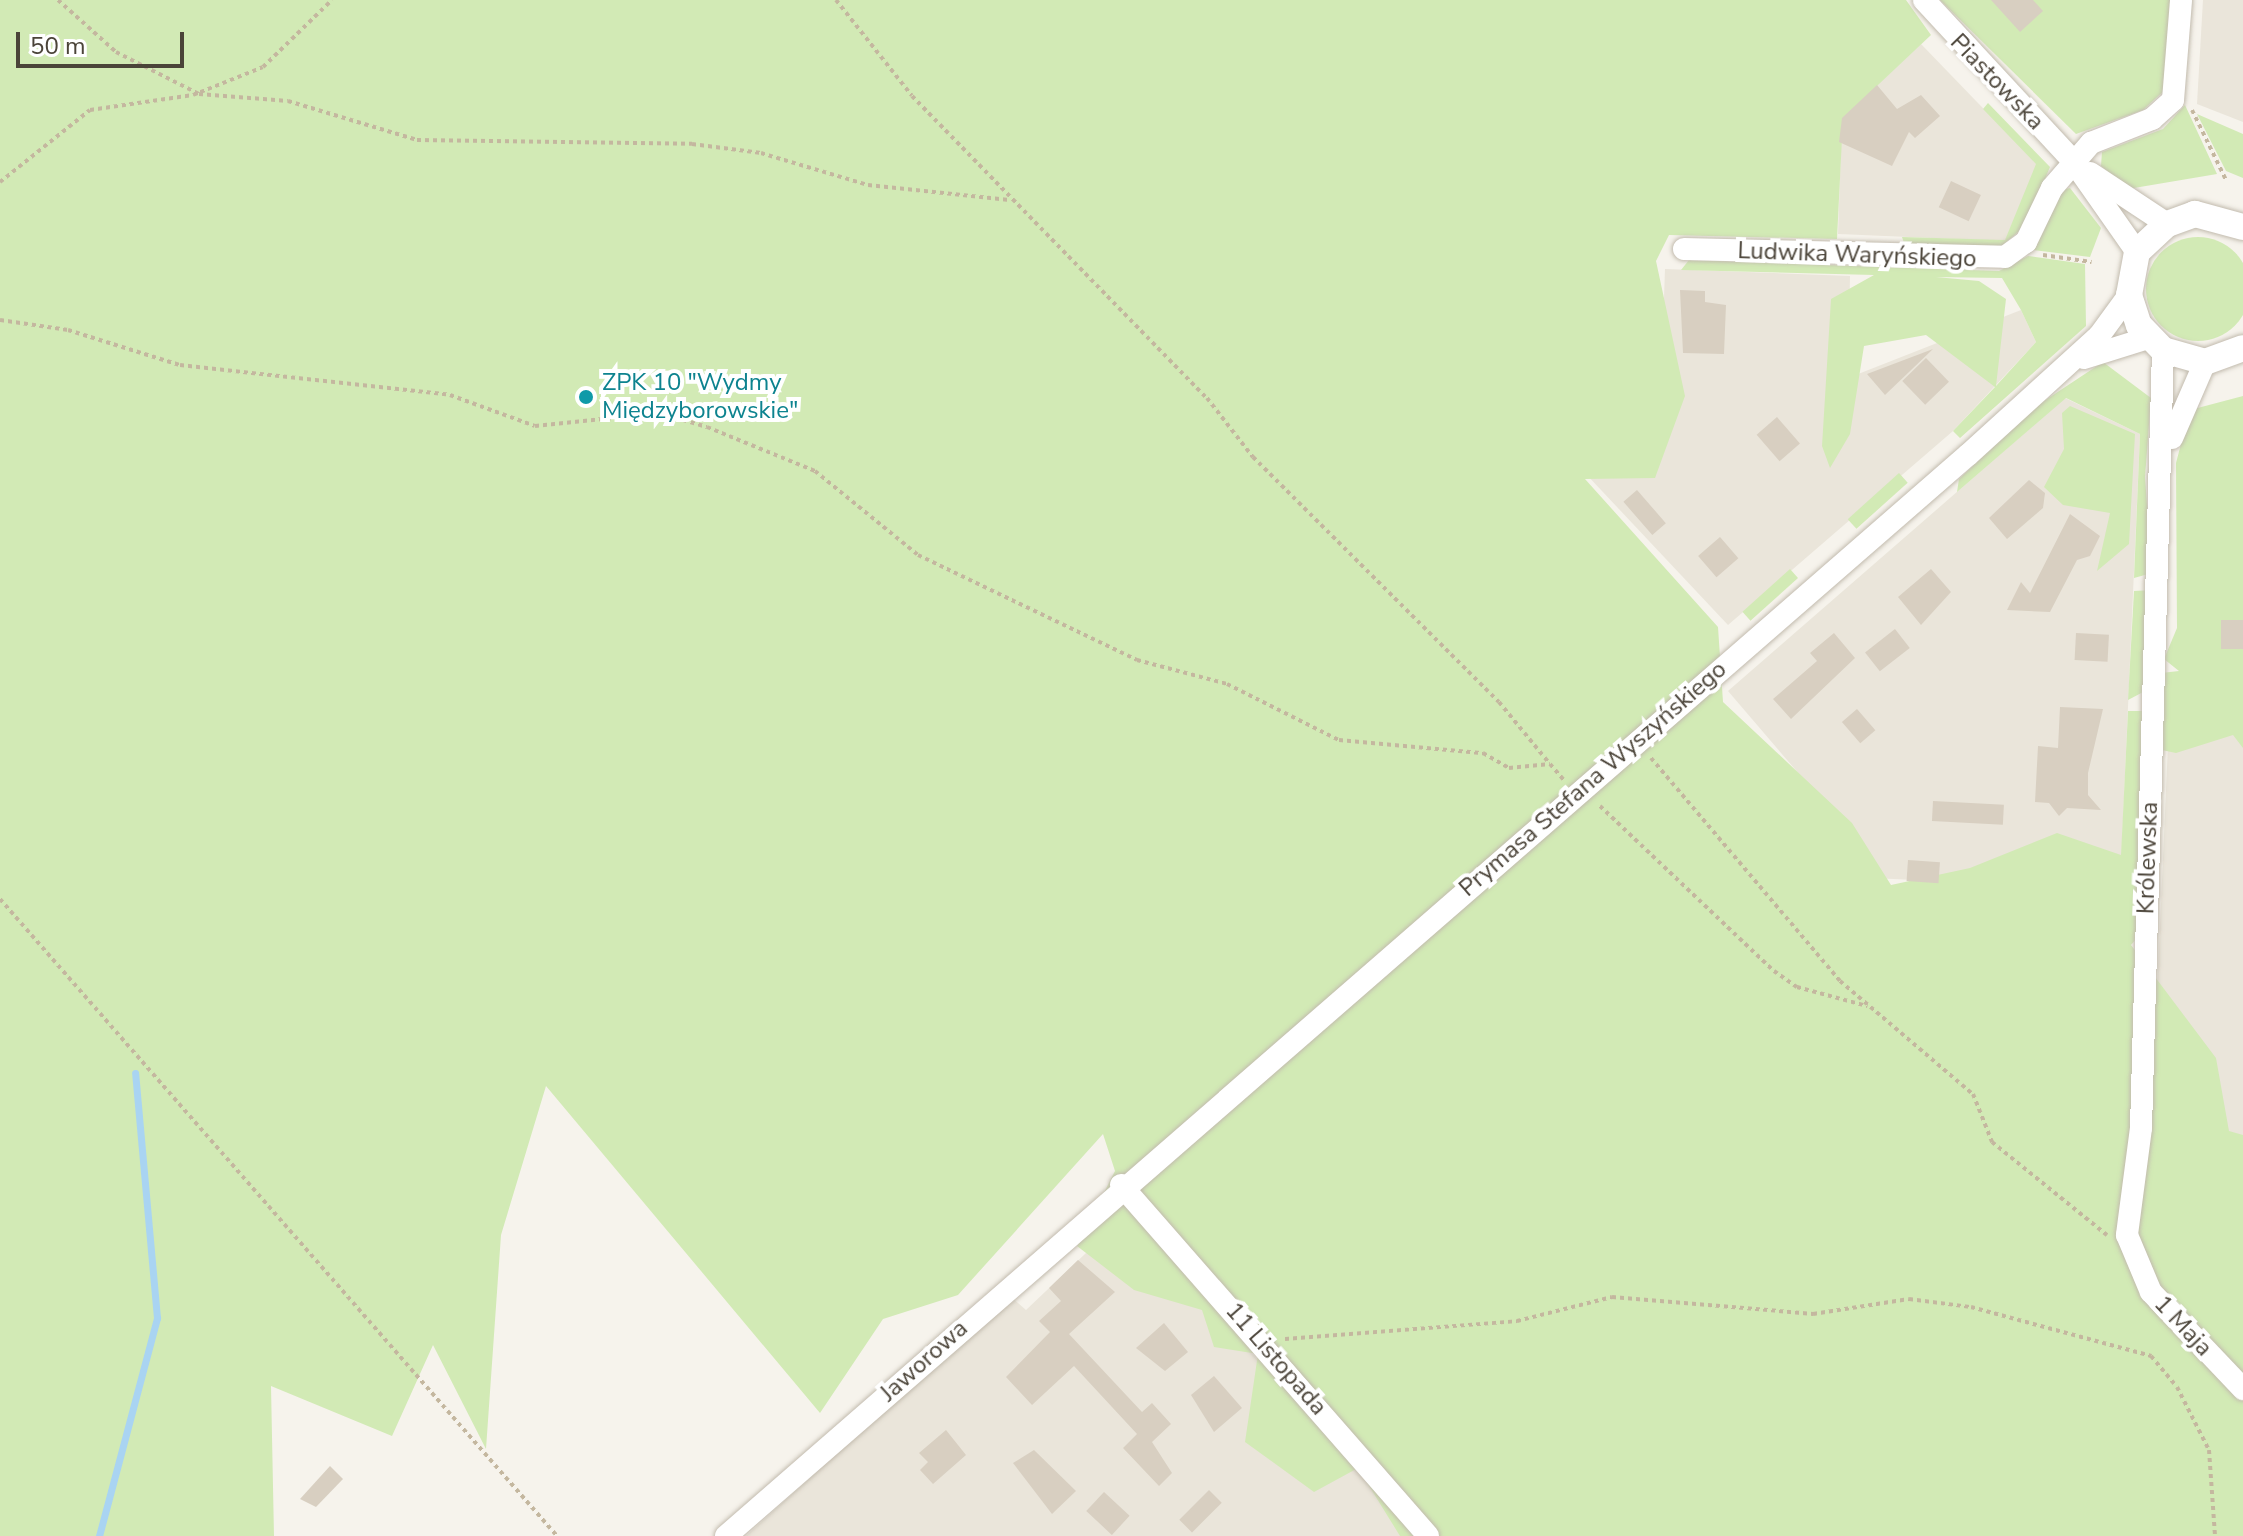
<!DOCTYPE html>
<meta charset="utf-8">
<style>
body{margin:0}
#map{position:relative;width:2243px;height:1536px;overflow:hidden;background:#f6f3ec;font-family:"Nunito Sans",sans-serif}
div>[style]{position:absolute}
.residential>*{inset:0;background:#eae5da}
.green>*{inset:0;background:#d2eab5;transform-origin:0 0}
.round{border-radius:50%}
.stream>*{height:7px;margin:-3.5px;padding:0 3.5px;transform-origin:3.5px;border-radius:3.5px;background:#a9d4f2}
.building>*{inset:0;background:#d8cfc1;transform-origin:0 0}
.path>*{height:4px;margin-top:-2px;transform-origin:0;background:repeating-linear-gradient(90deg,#c4b79f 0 4px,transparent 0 8px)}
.roads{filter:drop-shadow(0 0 2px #c2bbae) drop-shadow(0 0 2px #c2bbae)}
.minor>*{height:22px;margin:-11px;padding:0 11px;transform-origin:11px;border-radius:11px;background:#fff}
.tertiary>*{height:26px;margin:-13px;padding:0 13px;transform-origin:13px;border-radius:13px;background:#fff}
.dots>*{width:22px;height:22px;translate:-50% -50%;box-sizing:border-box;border:4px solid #fff;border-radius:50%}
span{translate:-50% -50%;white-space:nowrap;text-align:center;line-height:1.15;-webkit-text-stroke:8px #fff;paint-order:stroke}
.street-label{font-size:24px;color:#4b4439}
.culture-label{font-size:24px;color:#0d838f}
.left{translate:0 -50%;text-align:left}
.scale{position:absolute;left:16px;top:32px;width:168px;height:36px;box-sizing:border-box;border:4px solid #4b4439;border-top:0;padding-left:10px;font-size:24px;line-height:28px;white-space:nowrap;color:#4b4439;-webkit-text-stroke:6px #fff;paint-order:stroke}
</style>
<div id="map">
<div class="residential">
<i style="clip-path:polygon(2203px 0,2243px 0,2243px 122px,2197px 104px)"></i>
<i style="clip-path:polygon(1921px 44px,2037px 164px,2005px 241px,1838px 234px,1842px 118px)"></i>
<i style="clip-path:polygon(1665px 269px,1850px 276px,1848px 378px,2021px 310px,2036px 342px,1953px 431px,1728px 625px,1586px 474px,1659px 440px)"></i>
<i style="clip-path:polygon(2065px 398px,2140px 434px,2120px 889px,1871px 878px,1877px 865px,1728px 691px)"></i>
<i style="clip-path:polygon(2243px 606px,2243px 1142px,2151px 1132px,2171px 676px,2183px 677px)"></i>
<i style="clip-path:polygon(1125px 1216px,1420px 1536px,746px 1536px,1010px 1296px,1026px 1310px)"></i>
</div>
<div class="green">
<i style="clip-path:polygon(0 0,1906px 0,1931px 35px,1843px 118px,1837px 239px,1669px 235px,1656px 261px,1685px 396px,1655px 478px,1585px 479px,1718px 627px,1723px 702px,1852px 823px,1891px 885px,1970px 868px,2057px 833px,2121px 855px,2128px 711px,2144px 711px,2138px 937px,2131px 945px,2216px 1058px,2229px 1131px,2243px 1135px,2243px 1536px,1400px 1536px,1358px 1468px,1314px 1492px,1245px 1442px,1258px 1354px,1214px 1347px,1202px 1310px,1134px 1290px,1077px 1246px,1115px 1171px,1103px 1134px,958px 1295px,883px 1319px,820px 1413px,546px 1086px,501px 1235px,486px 1449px,433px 1345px,392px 1436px,271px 1386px,274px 1536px,0 1536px)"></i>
<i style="clip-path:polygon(1940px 0,2170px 0,2166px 89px,2143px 110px,2076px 134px)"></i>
<i style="clip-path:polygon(1988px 103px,2050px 167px,2025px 226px,1998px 249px,1906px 249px,1902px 237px,2005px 240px,2036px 164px,1983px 109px)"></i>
<i style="clip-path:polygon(2185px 105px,2217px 174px,2128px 189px,2101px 166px,2102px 152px,2163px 129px)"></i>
<i style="clip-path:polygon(2197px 114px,2243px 134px,2243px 178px,2226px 171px)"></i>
<i style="clip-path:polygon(2070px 188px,2101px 228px,2090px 257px,2033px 250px,2062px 190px)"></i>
<i class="round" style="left:2146px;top:237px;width:104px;height:104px"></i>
<i style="clip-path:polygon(evenodd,2028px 256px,2085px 264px,2086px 326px,1960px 438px,1953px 431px,1995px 387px,1926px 335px,1864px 346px,1850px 434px,1830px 468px,1822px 446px,1831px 299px,1874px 275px,1681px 270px,1689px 260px,1999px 271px,2028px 256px,1936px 277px,2002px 278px,2021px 310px,2036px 342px,1996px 386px,2006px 299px,1979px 281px,1936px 277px)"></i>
<i style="clip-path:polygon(2103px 362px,2151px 398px,2145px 477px,2152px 573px,2134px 578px,2140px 434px,2066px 398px,1957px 492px,1959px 479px,2038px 405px)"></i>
<i style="clip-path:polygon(2243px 396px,2243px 748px,2233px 735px,2176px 753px,2157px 749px,2161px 673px,2179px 671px,2164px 659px,2177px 628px,2176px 463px,2190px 410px)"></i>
<i style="clip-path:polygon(2070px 406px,2135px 434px,2129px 544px,2097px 571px,2110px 513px,2063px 505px,2044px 487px,2064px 449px,2062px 413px)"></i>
<i style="left:1899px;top:473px;width:13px;height:69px;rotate:48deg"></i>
<i style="left:1790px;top:569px;width:12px;height:64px;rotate:48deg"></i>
<i style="clip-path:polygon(2153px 590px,2147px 690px,2128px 700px,2134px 591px)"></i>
</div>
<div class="stream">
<i style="left:99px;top:1536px;width:226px;rotate:-75.1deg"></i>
<i style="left:157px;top:1318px;width:246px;rotate:-95.1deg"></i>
</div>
<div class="building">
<i style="clip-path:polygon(1991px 0,2033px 0,2043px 11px,2020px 32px)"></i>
<i style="clip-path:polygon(1877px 85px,1897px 109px,1921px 95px,1940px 116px,1915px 138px,1909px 132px,1892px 166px,1839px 142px,1842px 118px)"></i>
<i style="left:1951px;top:181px;width:33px;height:29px;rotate:25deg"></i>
<i style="clip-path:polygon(1680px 290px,1705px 291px,1705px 302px,1726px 305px,1724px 354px,1683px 353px)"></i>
<i style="clip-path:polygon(1933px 349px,1885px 395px,1867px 374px)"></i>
<i style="left:1926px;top:358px;width:33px;height:33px;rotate:46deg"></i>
<i style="left:1777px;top:417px;width:35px;height:27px;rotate:49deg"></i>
<i style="clip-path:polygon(2029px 480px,2045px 493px,2043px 508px,2007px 539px,1989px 518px)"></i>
<i style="left:1637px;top:490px;width:44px;height:18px;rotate:49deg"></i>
<i style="clip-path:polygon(2070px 514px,2100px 536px,2090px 556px,2077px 560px,2050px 612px,2007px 610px,2021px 582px,2030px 593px)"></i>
<i style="left:1720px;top:537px;width:28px;height:29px;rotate:49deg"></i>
<i style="clip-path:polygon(1931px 569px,1951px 592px,1921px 625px,1898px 597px)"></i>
<i style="left:2221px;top:620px;width:22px;height:29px"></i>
<i style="left:1895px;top:629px;width:24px;height:38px;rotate:52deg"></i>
<i style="clip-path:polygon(1834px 633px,1855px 658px,1791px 719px,1773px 699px,1817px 661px,1810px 653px)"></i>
<i style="left:2076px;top:633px;width:33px;height:27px;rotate:3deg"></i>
<i style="clip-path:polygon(2060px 707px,2103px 709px,2088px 773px,2088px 795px,2101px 810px,2067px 808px,2059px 816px,2049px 803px,2035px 802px,2038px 746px,2058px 748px)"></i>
<i style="left:1857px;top:709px;width:28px;height:20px;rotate:49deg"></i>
<i style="left:1933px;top:801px;width:71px;height:20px;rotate:3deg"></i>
<i style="left:1908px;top:860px;width:32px;height:21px;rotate:4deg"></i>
<i style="clip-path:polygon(1078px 1260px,1115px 1292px,1069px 1334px,1142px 1412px,1152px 1403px,1171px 1424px,1152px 1442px,1172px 1473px,1159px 1486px,1123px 1448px,1137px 1434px,1074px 1366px,1032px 1405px,1006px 1377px,1050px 1332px,1039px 1321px,1061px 1301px,1049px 1288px)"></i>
<i style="clip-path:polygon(1164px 1323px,1188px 1352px,1165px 1371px,1136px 1348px)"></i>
<i style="clip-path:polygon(1214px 1376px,1242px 1408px,1214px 1432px,1191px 1395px)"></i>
<i style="clip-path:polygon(946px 1430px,966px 1455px,933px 1484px,920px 1470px,928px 1462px,919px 1453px)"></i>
<i style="clip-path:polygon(1034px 1450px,1076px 1491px,1052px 1514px,1013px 1463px)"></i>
<i style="clip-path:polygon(330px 1466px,343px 1479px,316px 1507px,300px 1499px)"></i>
<i style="left:1209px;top:1490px;width:18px;height:42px;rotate:45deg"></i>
<i style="left:1104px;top:1492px;width:35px;height:26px;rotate:43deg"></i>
</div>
<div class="path">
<i style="left:58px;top:0;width:78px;rotate:41.9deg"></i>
<i style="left:116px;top:52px;width:93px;rotate:26.8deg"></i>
<i style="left:199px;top:94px;width:89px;rotate:4.5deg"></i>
<i style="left:288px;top:101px;width:135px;rotate:16.8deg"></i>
<i style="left:417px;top:140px;width:275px;rotate:0.8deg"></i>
<i style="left:692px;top:144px;width:70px;rotate:7.4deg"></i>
<i style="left:761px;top:153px;width:112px;rotate:16.7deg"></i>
<i style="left:868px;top:185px;width:142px;rotate:6.1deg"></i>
<i style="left:836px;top:0;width:122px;rotate:51.6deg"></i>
<i style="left:912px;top:96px;width:422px;rotate:45.7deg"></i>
<i style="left:1207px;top:398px;width:75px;rotate:52.1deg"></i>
<i style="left:1253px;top:457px;width:347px;rotate:44.9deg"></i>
<i style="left:1499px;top:702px;width:80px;rotate:50.6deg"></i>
<i style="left:2192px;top:110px;width:78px;rotate:64.1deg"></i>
<i style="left:0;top:182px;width:115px;rotate:-38.7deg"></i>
<i style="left:90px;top:110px;width:104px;rotate:-8.3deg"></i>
<i style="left:193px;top:95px;width:75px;rotate:-21.8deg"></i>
<i style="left:263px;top:67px;width:96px;rotate:-44.2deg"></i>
<i style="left:2043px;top:255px;width:49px;rotate:8.1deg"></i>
<i style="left:0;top:320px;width:69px;rotate:8.4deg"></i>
<i style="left:68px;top:330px;width:117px;rotate:17.4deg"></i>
<i style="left:180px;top:365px;width:272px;rotate:6.3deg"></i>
<i style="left:450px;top:395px;width:90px;rotate:20deg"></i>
<i style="left:535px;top:426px;width:126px;rotate:-5.9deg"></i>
<i style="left:660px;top:413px;width:49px;rotate:16.6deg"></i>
<i style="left:707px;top:427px;width:117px;rotate:22.2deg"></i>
<i style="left:815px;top:471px;width:133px;rotate:39.2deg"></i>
<i style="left:918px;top:555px;width:243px;rotate:25.6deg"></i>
<i style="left:1137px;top:660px;width:93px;rotate:14.9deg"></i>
<i style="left:1227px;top:684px;width:125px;rotate:26.6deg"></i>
<i style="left:1339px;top:740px;width:145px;rotate:5.2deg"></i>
<i style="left:1483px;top:753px;width:30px;rotate:30deg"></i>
<i style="left:1509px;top:768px;width:41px;rotate:-5.6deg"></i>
<i style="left:1550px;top:764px;width:23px;rotate:49deg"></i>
<i style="left:1651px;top:758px;width:292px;rotate:49.7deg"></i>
<i style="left:1840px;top:981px;width:175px;rotate:40.4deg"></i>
<i style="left:1973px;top:1094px;width:52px;rotate:68.4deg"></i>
<i style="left:1992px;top:1142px;width:148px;rotate:39deg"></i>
<i style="left:1600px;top:806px;width:240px;rotate:43.5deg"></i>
<i style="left:1774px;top:971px;width:28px;rotate:35deg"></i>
<i style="left:1797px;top:987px;width:73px;rotate:15.2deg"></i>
<i style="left:0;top:899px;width:846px;rotate:48.83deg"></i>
<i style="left:1285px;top:1339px;width:233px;rotate:-4.4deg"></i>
<i style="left:1517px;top:1321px;width:98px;rotate:-14.2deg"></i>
<i style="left:1612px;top:1297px;width:202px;rotate:4.8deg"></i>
<i style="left:1813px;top:1314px;width:97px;rotate:-8.9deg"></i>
<i style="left:1909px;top:1299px;width:63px;rotate:7.4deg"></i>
<i style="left:1971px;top:1307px;width:187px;rotate:15.2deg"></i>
<i style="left:2151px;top:1356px;width:40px;rotate:50deg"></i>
<i style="left:2177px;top:1387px;width:71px;rotate:63.1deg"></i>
<i style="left:2209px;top:1450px;width:86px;rotate:86deg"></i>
</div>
<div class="roads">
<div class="minor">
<i style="left:1924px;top:0;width:219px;rotate:47.2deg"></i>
<i style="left:2073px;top:161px;width:111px;rotate:54.9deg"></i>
<i style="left:2090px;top:173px;width:92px;rotate:33.5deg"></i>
<i style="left:1684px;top:249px;width:321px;rotate:1.4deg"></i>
<i style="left:2005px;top:257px;width:26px;rotate:-36deg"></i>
<i style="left:2026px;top:242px;width:60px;rotate:-64.3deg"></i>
<i style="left:2052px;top:188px;width:60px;rotate:-49.1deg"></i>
<i style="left:2091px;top:143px;width:66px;rotate:-21.5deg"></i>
<i style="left:2152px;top:119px;width:28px;rotate:-42deg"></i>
<i style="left:2173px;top:100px;width:100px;rotate:-85.4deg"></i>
<i style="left:2163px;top:350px;width:778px;rotate:91.62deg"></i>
<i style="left:2141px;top:1128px;width:108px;rotate:97.5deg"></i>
<i style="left:2127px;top:1235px;width:62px;rotate:67.2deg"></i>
<i style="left:2151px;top:1292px;width:134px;rotate:46.5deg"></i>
<i style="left:2084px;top:358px;width:67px;rotate:-17.4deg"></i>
<i style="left:2172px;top:438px;width:83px;rotate:-66.5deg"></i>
<i style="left:1121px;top:1185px;width:466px;rotate:48.8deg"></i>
<i style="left:726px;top:1536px;width:1647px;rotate:-41.04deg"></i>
<i style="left:1968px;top:455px;width:177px;rotate:-42.3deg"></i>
<i style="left:2099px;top:336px;width:51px;rotate:-53.8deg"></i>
</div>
<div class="tertiary">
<i style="left:2243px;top:227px;width:50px;rotate:-164.8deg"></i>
<i style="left:2195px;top:214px;width:30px;rotate:160deg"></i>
<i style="left:2167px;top:224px;width:41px;rotate:137deg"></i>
<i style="left:2137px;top:252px;width:44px;rotate:100.5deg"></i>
<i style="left:2129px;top:295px;width:32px;rotate:72deg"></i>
<i style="left:2139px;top:325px;width:35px;rotate:46deg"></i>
<i style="left:2163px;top:350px;width:44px;rotate:15.9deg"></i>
<i style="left:2205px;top:362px;width:40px;rotate:-20.2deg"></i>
</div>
</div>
<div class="dots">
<i style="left:586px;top:397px;background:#0f9aa8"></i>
</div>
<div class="street-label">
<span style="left:1997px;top:82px;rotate:46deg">Piastowska</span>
<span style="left:1857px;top:255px;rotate:2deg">Ludwika Waryńskiego</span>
<span style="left:1593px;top:779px;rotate:-41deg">Prymasa Stefana Wyszyńskiego</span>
<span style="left:2148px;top:858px;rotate:-88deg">Królewska</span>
<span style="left:2183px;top:1326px;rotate:47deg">1 Maja</span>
<span style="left:1276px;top:1359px;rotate:49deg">11 Listopada</span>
<span style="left:924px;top:1361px;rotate:-42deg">Jaworowa</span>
</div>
<div class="culture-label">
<span class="left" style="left:602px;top:397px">ZPK 10 "Wydmy<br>Międzyborowskie"</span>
</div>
<div class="scale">50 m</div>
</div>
